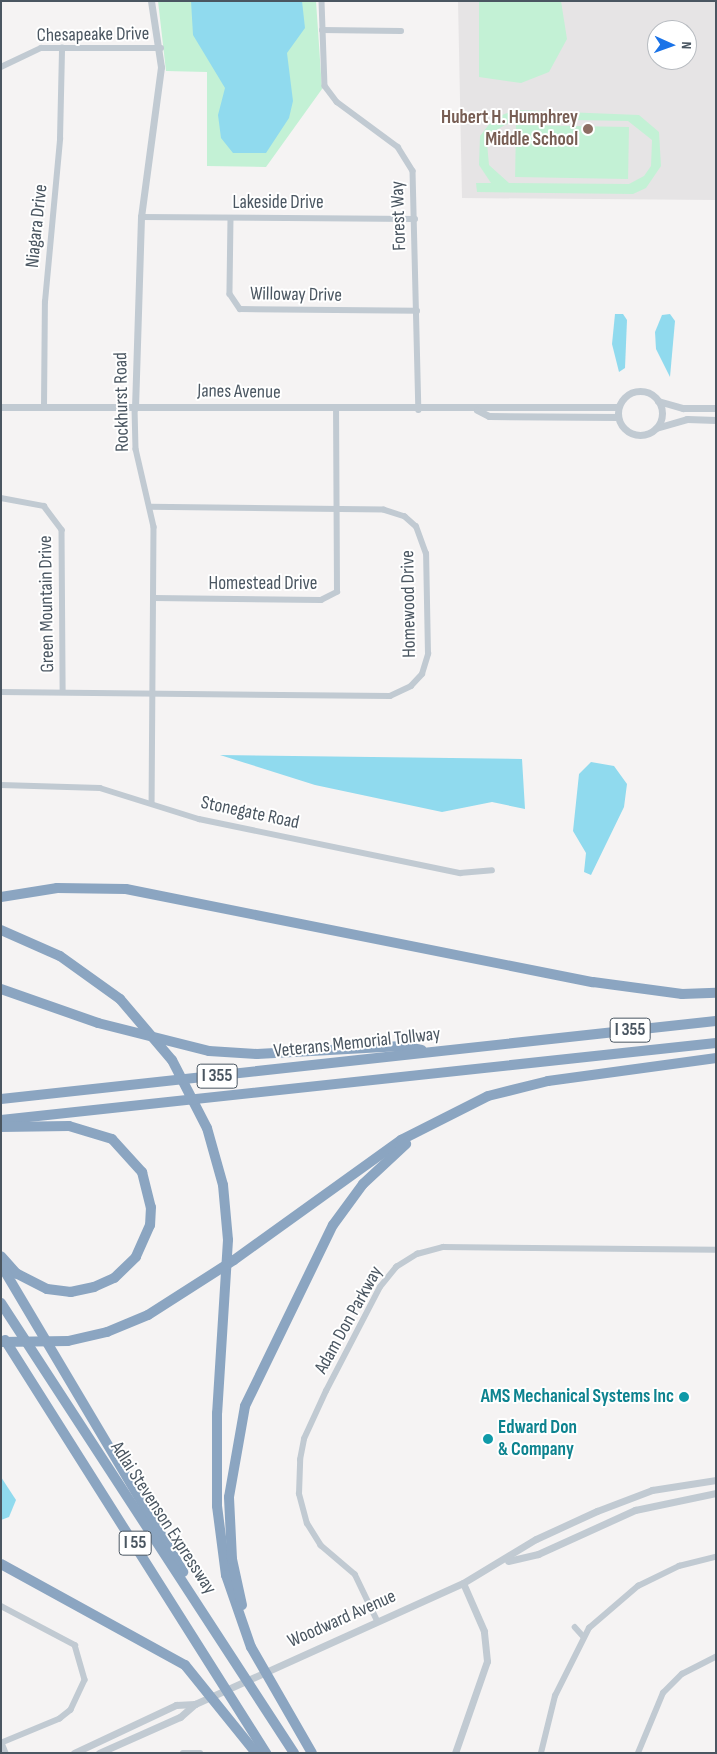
<!DOCTYPE html>
<style>
body{margin:0}
#map{position:relative;width:717px;height:1754px;overflow:hidden;background:#f5f3f3;font-family:"Sofia Sans Condensed",sans-serif}
div>[style]{position:absolute}
.education>*{inset:0;background:#e6e4e5}
.green>*{inset:0;background:#c3f1d5;transform-origin:0 0}
.water>*{inset:0;background:#90daee}
.minor>*{height:5.5px;margin:-2.75px;padding:0 2.75px;transform-origin:2.75px;border-radius:2.75px;background:#c1cad2}
.tertiary>*{height:7px;margin:-3.5px;padding:0 3.5px;transform-origin:3.5px;border-radius:3.5px;background:#c1cad2}
.tertiary>.ring{margin:-3.5px;padding:0;box-sizing:content-box;background:none;border:7px solid #c1cad2;border-radius:50%}
.motorway>*{height:10px;margin:-5px;padding:0 5px;transform-origin:5px;border-radius:5px;background:#8ba5c1}
.dots>*{width:14px;height:14px;translate:-50% -50%;box-sizing:border-box;border:2px solid #fff;border-radius:50%}
span{translate:-50% -50%;white-space:nowrap;text-align:center;line-height:1.15;-webkit-text-stroke:4px #fff;paint-order:stroke}
.shield-label span{padding:1px 4px;background:#fff;border:1px solid;border-radius:4px;-webkit-text-stroke-width:0}
.shield-label{font-size:18px;color:#4a5661;font-weight:700}
.street-label{font-size:19px;color:#4a5661}
.education-label{font-size:19px;color:#785e54;font-weight:700}
.right{translate:-100% -50%;text-align:right}
.culture-label{font-size:19px;color:#0d838f;font-weight:700}
.left{translate:0 -50%;text-align:left}
.frame{position:absolute;inset:0;border:2px solid #4a5661;pointer-events:none}
.north{position:absolute;left:647px;top:20px;width:50px;height:50px;box-sizing:border-box;background:#fff;border:1px solid #b7bbc0;border-radius:50%;rotate:92deg;font-size:14px;font-weight:700;line-height:20px;text-align:center;color:#4a5661}
.north::after{content:'';display:block;margin:auto;width:18px;height:22px;background:#1a73e8;clip-path:polygon(50% 0,100% 100%,50% 72%,0 100%)}
</style>
<div id="map">
<div class="education">
<i style="clip-path:polygon(evenodd,458px 1px,716px 1px,716px 200px,462px 198px,458px 1px,657px 30px,687px 30px,687px 60px,657px 60px,657px 30px)"></i>
</div>
<div class="green">
<i style="clip-path:polygon(158px 1px,316px 1px,322px 89px,266px 167px,207px 166px,207px 72px,166px 71px)"></i>
<i style="clip-path:polygon(479px 1px,561px 1px,567px 39px,549px 72px,521px 83px,479px 77px)"></i>
<i style="clip-path:polygon(evenodd,515px 110px,639px 115px,659px 132px,661px 166px,646px 188px,633px 194px,477px 192px,476px 183px,491px 183px,479px 165px,480px 136px,494px 118px,515px 110px,515px 119px,628px 121px,652px 140px,651px 166px,644px 176px,629px 184px,509px 183px,489px 165px,487px 143px,493px 132px,515px 119px)"></i>
<i style="left:516px;top:125px;width:113px;height:52px;rotate:1deg"></i>
</div>
<div class="water">
<i style="clip-path:polygon(191px 1px,302px 1px,305px 28px,287px 53px,293px 101px,289px 118px,266px 153px,233px 153px,221px 138px,218px 115px,225px 88px,193px 35px)"></i>
<i style="clip-path:polygon(615px 314px,623px 314px,627px 320px,625px 368px,619px 372px,612px 344px)"></i>
<i style="clip-path:polygon(662px 315px,670px 314px,675px 321px,670px 377px,656px 349px,655px 332px)"></i>
<i style="clip-path:polygon(220px 755px,522px 759px,525px 809px,492px 802px,442px 812px,315px 785px)"></i>
<i style="clip-path:polygon(591px 762px,614px 766px,627px 784px,624px 807px,591px 875px,584px 872px,586px 853px,573px 831px,579px 774px)"></i>
<i style="clip-path:polygon(1px 1477px,16px 1500px,9px 1517px,1px 1520px)"></i>
</div>
<div class="minor">
<i style="left:322px;top:1px;width:85px;rotate:88deg"></i>
<i style="left:325px;top:86px;width:20px;rotate:53deg"></i>
<i style="left:337px;top:102px;width:76px;rotate:36.4deg"></i>
<i style="left:398px;top:147px;width:28px;rotate:58deg"></i>
<i style="left:413px;top:171px;width:239px;rotate:88.6deg"></i>
<i style="left:322px;top:30px;width:79px;rotate:0.7deg"></i>
<i style="left:1px;top:67px;width:44px;rotate:-25.4deg"></i>
<i style="left:41px;top:48px;width:120px"></i>
<i style="left:141px;top:217px;width:274px;rotate:0.4deg"></i>
<i style="left:231px;top:218px;width:76px;rotate:90.8deg"></i>
<i style="left:230px;top:294px;width:18px;rotate:56deg"></i>
<i style="left:240px;top:309px;width:177px;rotate:0.6deg"></i>
<i style="left:44px;top:407px;width:105px;rotate:-89.5deg"></i>
<i style="left:45px;top:302px;width:164px;rotate:-84.7deg"></i>
<i style="left:60px;top:139px;width:91px;rotate:-88.7deg"></i>
<i style="left:135px;top:408px;width:41px;rotate:88.6deg"></i>
<i style="left:136px;top:449px;width:80px;rotate:77deg"></i>
<i style="left:154px;top:527px;width:276px;rotate:90.4deg"></i>
<i style="left:1px;top:498px;width:44px;rotate:10.5deg"></i>
<i style="left:44px;top:506px;width:30px;rotate:53deg"></i>
<i style="left:62px;top:530px;width:162px;rotate:89.6deg"></i>
<i style="left:154px;top:598px;width:167px;rotate:0.7deg"></i>
<i style="left:321px;top:600px;width:18px;rotate:-27deg"></i>
<i style="left:337px;top:592px;width:182px;rotate:-90.3deg"></i>
<i style="left:1px;top:692px;width:389px;rotate:0.6deg"></i>
<i style="left:390px;top:696px;width:23px;rotate:-25deg"></i>
<i style="left:411px;top:686px;width:16px;rotate:-47deg"></i>
<i style="left:422px;top:674px;width:21px;rotate:-73deg"></i>
<i style="left:428px;top:654px;width:100px;rotate:-91.1deg"></i>
<i style="left:426px;top:554px;width:29px;rotate:-110deg"></i>
<i style="left:416px;top:527px;width:15px;rotate:-138deg"></i>
<i style="left:405px;top:517px;width:22px;rotate:-162deg"></i>
<i style="left:384px;top:510px;width:234px;rotate:-179.3deg"></i>
<i style="left:1px;top:785px;width:99px;rotate:1.7deg"></i>
<i style="left:100px;top:788px;width:104px;rotate:17.4deg"></i>
<i style="left:199px;top:819px;width:267px;rotate:11.7deg"></i>
<i style="left:460px;top:873px;width:32px;rotate:-5deg"></i>
<i style="left:1px;top:1606px;width:84px;rotate:27.8deg"></i>
<i style="left:75px;top:1645px;width:36px;rotate:74deg"></i>
<i style="left:85px;top:1680px;width:33px;rotate:115deg"></i>
<i style="left:71px;top:1710px;width:14px;rotate:141deg"></i>
<i style="left:60px;top:1719px;width:63px;rotate:157.5deg"></i>
<i style="left:2px;top:1743px;width:11px;rotate:68deg"></i>
<i style="left:377px;top:1621px;width:51px;rotate:-115.6deg"></i>
<i style="left:355px;top:1575px;width:45px;rotate:-139.5deg"></i>
<i style="left:321px;top:1546px;width:26px;rotate:-122deg"></i>
<i style="left:307px;top:1524px;width:31px;rotate:-105deg"></i>
<i style="left:299px;top:1494px;width:34px;rotate:-88deg"></i>
<i style="left:300px;top:1460px;width:21px;rotate:-79deg"></i>
<i style="left:304px;top:1439px;width:53px;rotate:-65.4deg"></i>
<i style="left:326px;top:1391px;width:117px;rotate:-62.6deg"></i>
<i style="left:380px;top:1287px;width:26px;rotate:-51deg"></i>
<i style="left:396px;top:1267px;width:25px;rotate:-32deg"></i>
<i style="left:417px;top:1254px;width:27px;rotate:-15deg"></i>
<i style="left:443px;top:1247px;width:273px;rotate:0.6deg"></i>
<i style="left:575px;top:1627px;width:13px;rotate:48deg"></i>
<i style="left:183px;top:1753px;width:17px"></i>
<i style="left:541px;top:1753px;width:59px;rotate:-76.2deg"></i>
<i style="left:555px;top:1696px;width:76px;rotate:-63.4deg"></i>
<i style="left:589px;top:1628px;width:65px;rotate:-40.6deg"></i>
<i style="left:638px;top:1586px;width:46px;rotate:-26deg"></i>
<i style="left:679px;top:1566px;width:38px;rotate:-14deg"></i>
<i style="left:638px;top:1753px;width:65px;rotate:-67.4deg"></i>
<i style="left:663px;top:1693px;width:27px;rotate:-45deg"></i>
<i style="left:682px;top:1674px;width:38px;rotate:-27deg"></i>
</div>
<div class="tertiary">
<i class="ring" style="left:618px;top:391px;width:37px;height:37px"></i>
<i style="left:658px;top:401px;width:26px;rotate:16deg"></i>
<i style="left:683px;top:408px;width:33px"></i>
<i style="left:1px;top:407px;width:617px"></i>
<i style="left:135px;top:408px;width:191px;rotate:-88.2deg"></i>
<i style="left:141px;top:217px;width:151px;rotate:-82.4deg"></i>
<i style="left:161px;top:67px;width:67px;rotate:-98.6deg"></i>
<i style="left:477px;top:410px;width:13px;rotate:27deg"></i>
<i style="left:489px;top:416px;width:129px;rotate:0.4deg"></i>
<i style="left:656px;top:428px;width:32px;rotate:-16deg"></i>
<i style="left:687px;top:419px;width:29px;rotate:2deg"></i>
<i style="left:508px;top:1561px;width:31px;rotate:-13deg"></i>
<i style="left:538px;top:1554px;width:107px;rotate:-24.4deg"></i>
<i style="left:635px;top:1510px;width:83px;rotate:-11.9deg"></i>
<i style="left:74px;top:1753px;width:113px;rotate:-25.2deg"></i>
<i style="left:176px;top:1705px;width:19px;rotate:-3deg"></i>
<i style="left:99px;top:1753px;width:89px;rotate:-24deg"></i>
<i style="left:180px;top:1717px;width:20px;rotate:-41deg"></i>
<i style="left:195px;top:1704px;width:294px;rotate:-24.3deg"></i>
<i style="left:463px;top:1583px;width:85px;rotate:-31.1deg"></i>
<i style="left:536px;top:1539px;width:67px;rotate:-24.7deg"></i>
<i style="left:597px;top:1511px;width:59px;rotate:-20.9deg"></i>
<i style="left:652px;top:1490px;width:65px;rotate:-8.9deg"></i>
<i style="left:455px;top:1753px;width:97px;rotate:-70.8deg"></i>
<i style="left:487px;top:1661px;width:30px;rotate:-96deg"></i>
<i style="left:484px;top:1631px;width:52px;rotate:-113.6deg"></i>
</div>
<div class="motorway">
<i style="left:1px;top:897px;width:57px;rotate:-9.1deg"></i>
<i style="left:57px;top:888px;width:69px;rotate:0.8deg"></i>
<i style="left:126px;top:889px;width:476px;rotate:11.3deg"></i>
<i style="left:593px;top:982px;width:90px;rotate:7.7deg"></i>
<i style="left:682px;top:994px;width:34px;rotate:-2deg"></i>
<i style="left:1px;top:930px;width:64px;rotate:23.8deg"></i>
<i style="left:60px;top:956px;width:74px;rotate:35.6deg"></i>
<i style="left:120px;top:999px;width:80px;rotate:49.6deg"></i>
<i style="left:172px;top:1060px;width:76px;rotate:62.8deg"></i>
<i style="left:207px;top:1128px;width:59px;rotate:74.3deg"></i>
<i style="left:223px;top:1185px;width:55px;rotate:84.8deg"></i>
<i style="left:228px;top:1240px;width:173px;rotate:93.6deg"></i>
<i style="left:217px;top:1413px;width:93px;rotate:90deg"></i>
<i style="left:217px;top:1506px;width:70px;rotate:82.6deg"></i>
<i style="left:226px;top:1575px;width:76px;rotate:70.9deg"></i>
<i style="left:251px;top:1647px;width:122px;rotate:60.1deg"></i>
<i style="left:1px;top:989px;width:103px;rotate:19.3deg"></i>
<i style="left:98px;top:1023px;width:114px;rotate:14.2deg"></i>
<i style="left:209px;top:1051px;width:48px;rotate:3.6deg"></i>
<i style="left:257px;top:1054px;width:145px;rotate:-3.2deg"></i>
<i style="left:402px;top:1046px;width:20px;rotate:11deg"></i>
<i style="left:1px;top:1099px;width:719px;rotate:-6.23deg"></i>
<i style="left:1px;top:1120px;width:719px;rotate:-6.15deg"></i>
<i style="left:1px;top:1127px;width:68px;rotate:-0.8deg"></i>
<i style="left:69px;top:1126px;width:45px;rotate:16.8deg"></i>
<i style="left:112px;top:1139px;width:45px;rotate:47.7deg"></i>
<i style="left:142px;top:1172px;width:36px;rotate:76deg"></i>
<i style="left:151px;top:1207px;width:18px;rotate:93deg"></i>
<i style="left:150px;top:1225px;width:35px;rotate:114deg"></i>
<i style="left:136px;top:1257px;width:30px;rotate:136deg"></i>
<i style="left:114px;top:1278px;width:22px;rotate:156deg"></i>
<i style="left:94px;top:1287px;width:24px;rotate:168deg"></i>
<i style="left:71px;top:1292px;width:24px;rotate:-173deg"></i>
<i style="left:47px;top:1289px;width:34px;rotate:-153deg"></i>
<i style="left:17px;top:1274px;width:24px;rotate:-132deg"></i>
<i style="left:1px;top:1265px;width:357px;rotate:59.3deg"></i>
<i style="left:1px;top:1303px;width:537px;rotate:56.93deg"></i>
<i style="left:5px;top:1340px;width:489px;rotate:57.7deg"></i>
<i style="left:1px;top:1342px;width:67px;rotate:-0.9deg"></i>
<i style="left:68px;top:1341px;width:40px;rotate:-13deg"></i>
<i style="left:107px;top:1332px;width:44px;rotate:-22.5deg"></i>
<i style="left:148px;top:1315px;width:102px;rotate:-32.6deg"></i>
<i style="left:234px;top:1260px;width:206px;rotate:-35.7deg"></i>
<i style="left:401px;top:1140px;width:97px;rotate:-26.8deg"></i>
<i style="left:488px;top:1096px;width:62px;rotate:-14deg"></i>
<i style="left:548px;top:1081px;width:170px;rotate:-7.8deg"></i>
<i style="left:1px;top:1564px;width:210px;rotate:28.8deg"></i>
<i style="left:185px;top:1665px;width:113px;rotate:51.1deg"></i>
<i style="left:242px;top:1605px;width:47px;rotate:-102.3deg"></i>
<i style="left:232px;top:1559px;width:62px;rotate:-92.8deg"></i>
<i style="left:229px;top:1497px;width:92px;rotate:-80deg"></i>
<i style="left:245px;top:1406px;width:201px;rotate:-64.1deg"></i>
<i style="left:333px;top:1225px;width:51px;rotate:-53.8deg"></i>
<i style="left:363px;top:1184px;width:59px;rotate:-42.9deg"></i>
</div>
<div class="dots">
<i style="left:588px;top:129px;background:#8d6e63"></i>
<i style="left:684px;top:1397px;background:#0f9aa8"></i>
<i style="left:488px;top:1439px;background:#0f9aa8"></i>
</div>
<div class="shield-label">
<span style="left:630px;top:1030px">I 355</span>
<span style="left:217px;top:1076px">I 355</span>
<span style="left:135px;top:1543px">I 55</span>
</div>
<div class="street-label">
<span style="left:93px;top:35px;rotate:-1deg">Chesapeake Drive</span>
<span style="left:278px;top:203px">Lakeside Drive</span>
<span style="left:399px;top:216px;rotate:-92deg">Forest Way</span>
<span style="left:37px;top:226px;rotate:-84deg">Niagara Drive</span>
<span style="left:296px;top:295px;rotate:1deg">Willoway Drive</span>
<span style="left:239px;top:392px;rotate:1deg">Janes Avenue</span>
<span style="left:122px;top:402px;rotate:-91deg">Rockhurst Road</span>
<span style="left:263px;top:584px">Homestead Drive</span>
<span style="left:47px;top:604px;rotate:-91deg">Green Mountain Drive</span>
<span style="left:409px;top:604px;rotate:-91deg">Homewood Drive</span>
<span style="left:250px;top:813px;rotate:12deg">Stonegate Road</span>
<span style="left:357px;top:1043px;rotate:-6deg">Veterans Memorial Tollway</span>
<span style="left:349px;top:1320px;rotate:-61deg">Adam Don Parkway</span>
<span style="left:163px;top:1518px;rotate:57deg">Adlai Stevenson Expressway</span>
<span style="left:342px;top:1619px;rotate:-24deg">Woodward Avenue</span>
</div>
<div class="education-label">
<span class="right" style="left:578px;top:129px">Hubert H. Humphrey<br>Middle School</span>
</div>
<div class="culture-label">
<span class="right" style="left:674px;top:1397px">AMS Mechanical Systems Inc</span>
<span class="left" style="left:498px;top:1439px">Edward Don<br>&amp; Company</span>
</div>
<div class="frame"></div>
<div class="north">N</div>
</div>
